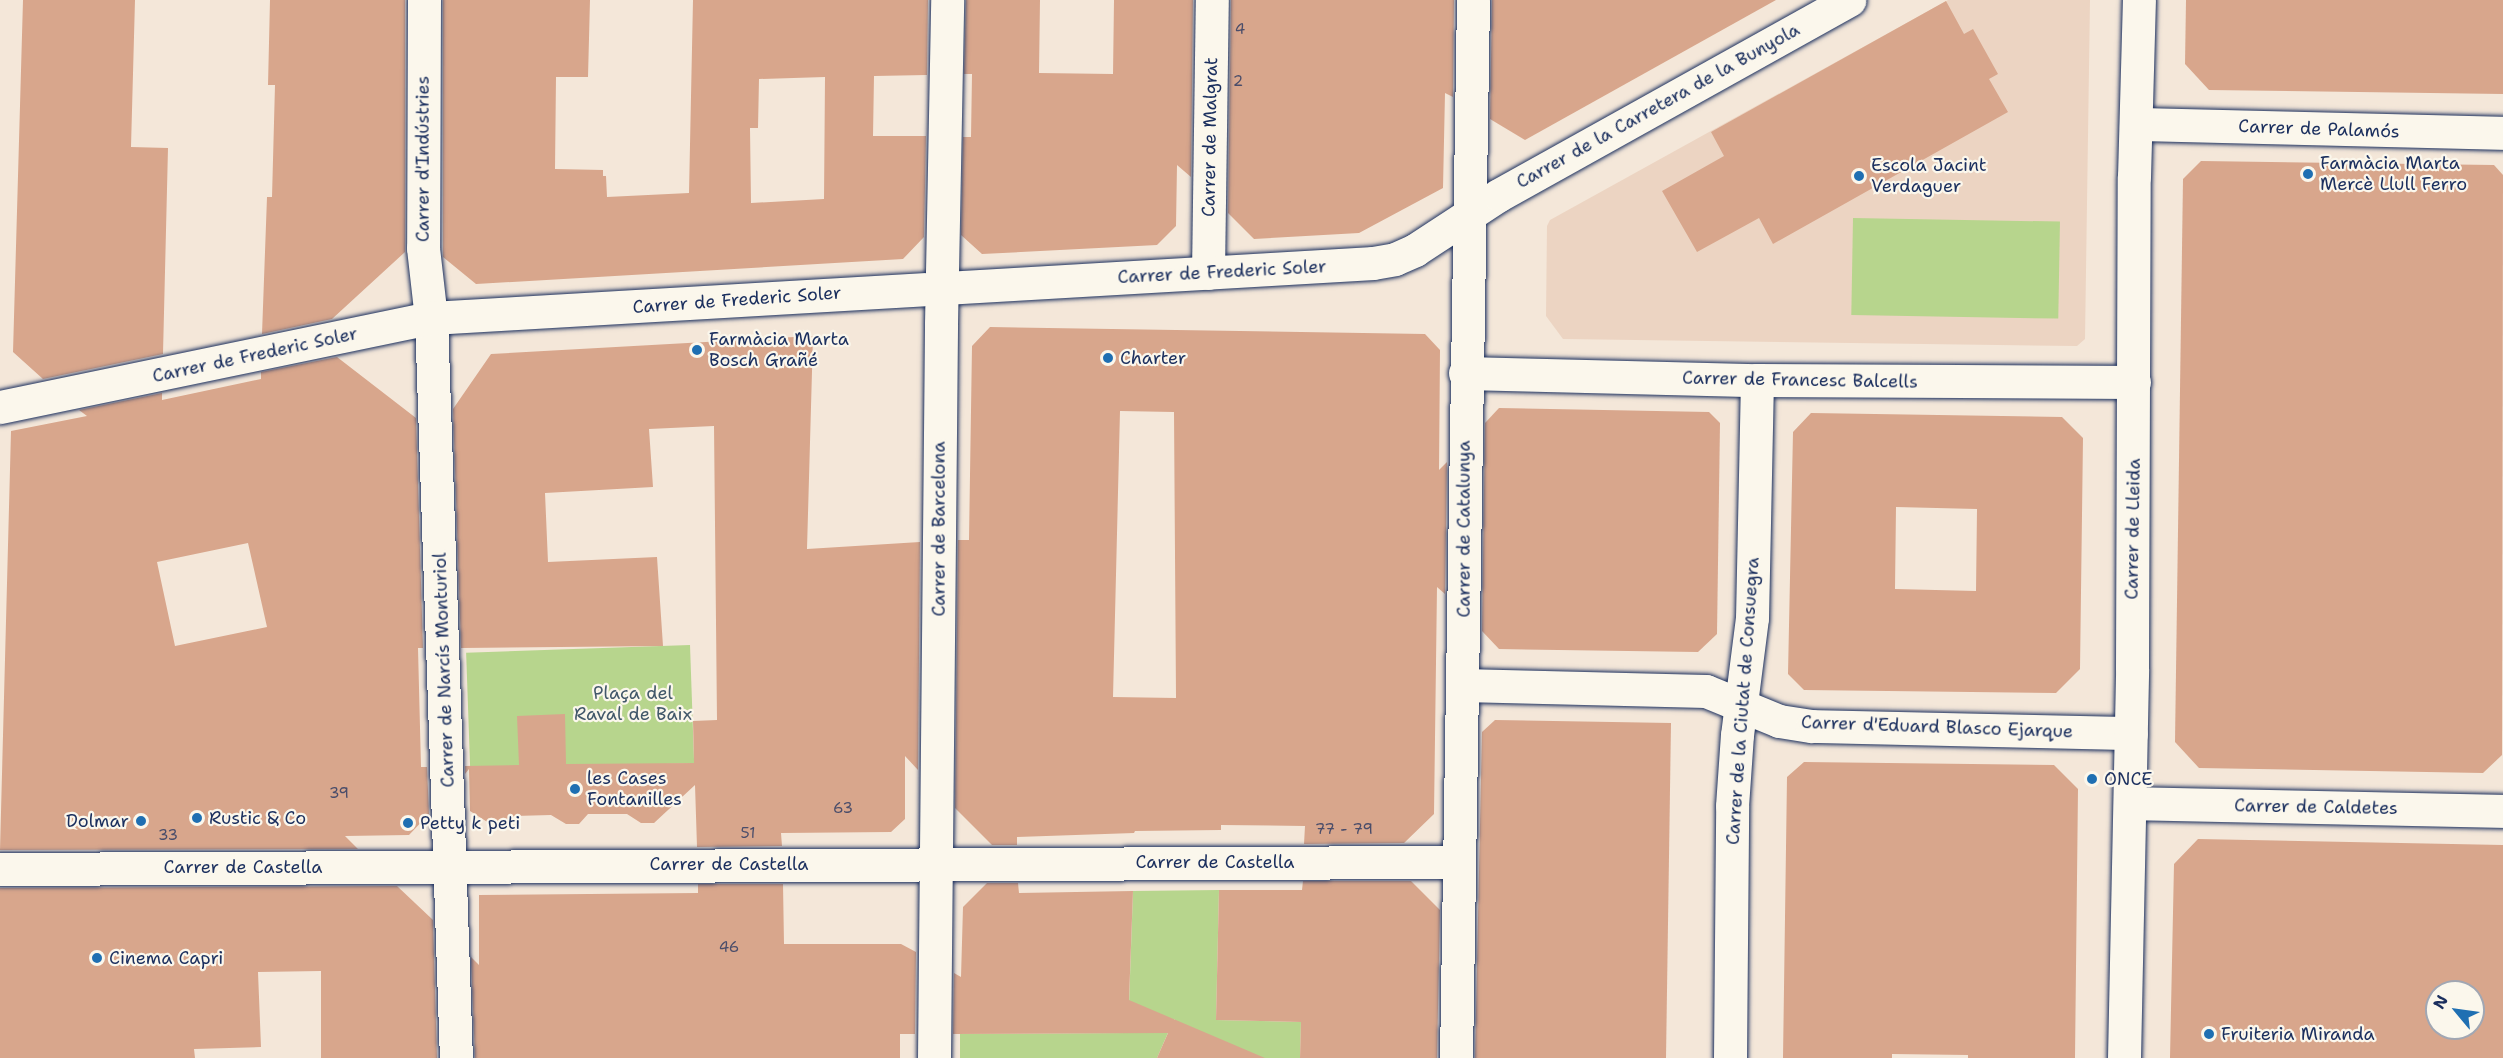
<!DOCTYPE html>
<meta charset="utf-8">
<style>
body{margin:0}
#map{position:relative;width:2503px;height:1058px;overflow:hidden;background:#f4e7d9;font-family:"Shantell Sans",sans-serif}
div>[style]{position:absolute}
.built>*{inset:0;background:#ecd4c2}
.green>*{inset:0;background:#b7d58d;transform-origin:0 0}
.building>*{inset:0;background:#d8a68c}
.roads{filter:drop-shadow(0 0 2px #1b2f5e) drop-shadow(0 0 2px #1b2f5e)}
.street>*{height:33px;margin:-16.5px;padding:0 16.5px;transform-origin:16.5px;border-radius:16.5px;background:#fbf7ec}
.secondary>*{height:33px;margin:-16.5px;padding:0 16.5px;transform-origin:16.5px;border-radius:16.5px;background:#fbf7ec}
.dots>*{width:16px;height:16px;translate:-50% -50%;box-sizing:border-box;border:3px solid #fbf7ec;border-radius:50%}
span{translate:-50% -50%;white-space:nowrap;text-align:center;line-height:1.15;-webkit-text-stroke:4.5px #fbf7ec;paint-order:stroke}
.number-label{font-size:15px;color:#4a4d6a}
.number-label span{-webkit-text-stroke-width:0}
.street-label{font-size:18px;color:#1b2f5e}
.poi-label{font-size:18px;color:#1b2f5e}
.left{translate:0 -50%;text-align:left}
.right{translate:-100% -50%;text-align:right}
.park-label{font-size:18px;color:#42586a}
.north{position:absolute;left:2425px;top:980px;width:60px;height:60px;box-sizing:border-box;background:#fbf7ec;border:2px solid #a1a7b3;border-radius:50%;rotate:299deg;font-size:16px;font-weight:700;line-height:24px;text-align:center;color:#1b2f5e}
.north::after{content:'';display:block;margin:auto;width:21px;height:27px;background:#1f6fb2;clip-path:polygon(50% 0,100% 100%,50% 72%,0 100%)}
</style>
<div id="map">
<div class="built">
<i style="clip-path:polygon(1948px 0,2090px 0,2085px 339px,2077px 346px,1563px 339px,1546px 316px,1547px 226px,1550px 220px)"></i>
</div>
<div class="green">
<i style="left:1853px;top:218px;width:207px;height:97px;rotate:1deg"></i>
<i style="left:690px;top:645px;width:118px;height:224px;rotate:88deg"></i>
<i style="clip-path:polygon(1219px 890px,1216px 1020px,1301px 1022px,1300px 1058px,1211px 1058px,1174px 1019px,1157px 1058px,960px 1058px,960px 1034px,1128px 1033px,1133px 891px)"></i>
</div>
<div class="building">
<i style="clip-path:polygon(23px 0,135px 0,131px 147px,168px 148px,163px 354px,43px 379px,13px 352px)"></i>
<i style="clip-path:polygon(270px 0,405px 0,405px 252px,332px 319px,262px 334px,267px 197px,272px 197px,275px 85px,268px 85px)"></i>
<i style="clip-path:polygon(evenodd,443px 0,590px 0,588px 77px,556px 77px,555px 169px,603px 170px,603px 176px,606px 176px,607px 197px,689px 193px,693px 0,928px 0,927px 75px,874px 76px,873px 136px,926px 136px,924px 237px,903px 259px,476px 284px,443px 257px,443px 0,825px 77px,824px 199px,751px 203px,750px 128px,758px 128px,759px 79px,825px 77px)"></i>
<i style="clip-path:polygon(966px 0,1040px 0,1039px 73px,1113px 74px,1114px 0,1193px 0,1191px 177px,1177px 165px,1176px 226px,1157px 245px,982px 254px,961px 235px,963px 137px,971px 137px,972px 74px,964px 74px)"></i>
<i style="clip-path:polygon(1231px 0,1454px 0,1453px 97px,1445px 93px,1443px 188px,1359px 233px,1254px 239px,1228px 213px)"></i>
<i style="clip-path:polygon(1492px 0,1776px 0,1525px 140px,1490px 119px)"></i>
<i style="clip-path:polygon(2186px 0,2503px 0,2503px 94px,2209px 90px,2185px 64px)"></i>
<i style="clip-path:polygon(1946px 1px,1964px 34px,1973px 29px,1998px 74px,1989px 79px,2008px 112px,1773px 244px,1759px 218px,1697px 252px,1662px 191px,1724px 156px,1711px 132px)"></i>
<i style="clip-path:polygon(2201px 161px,2494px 165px,2503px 175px,2502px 755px,2483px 773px,2199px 768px,2175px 742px,2183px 179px)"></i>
<i style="clip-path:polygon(evenodd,990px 327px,1425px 334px,1440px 350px,1439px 470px,1447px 462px,1445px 594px,1437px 587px,1434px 814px,1404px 843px,1304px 844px,1305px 826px,1221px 825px,1221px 830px,1135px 831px,1134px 833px,1017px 837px,1017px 845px,992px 845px,955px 808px,958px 540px,969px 540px,972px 346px,990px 327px,1120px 411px,1174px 412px,1176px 698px,1113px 697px,1120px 411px)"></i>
<i style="clip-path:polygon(813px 336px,807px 549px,920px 542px,918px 770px,905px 756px,905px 819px,891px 832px,781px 833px,782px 846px,697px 847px,695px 785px,654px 823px,641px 823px,627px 814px,588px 814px,579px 824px,566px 824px,551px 815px,514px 816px,505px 825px,492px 825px,470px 811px,469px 769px,465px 774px,465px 766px,519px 765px,517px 716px,565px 714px,566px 764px,694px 763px,693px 721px,717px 720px,714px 426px,649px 429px,653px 487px,545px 493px,548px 562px,657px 557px,663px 646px,461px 648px,453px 409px,491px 354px)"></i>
<i style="clip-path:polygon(evenodd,337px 357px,416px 418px,423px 648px,418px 648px,421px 767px,427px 767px,429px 814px,409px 835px,345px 836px,358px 849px,0 850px,11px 431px,87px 416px,79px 410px,162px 393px,162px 400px,261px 379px,261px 372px,337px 357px,248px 543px,267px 627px,175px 646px,157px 562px,248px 543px)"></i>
<i style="clip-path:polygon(1499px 408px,1709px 412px,1720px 423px,1717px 634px,1698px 652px,1499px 649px,1482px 631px,1485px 423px)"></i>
<i style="clip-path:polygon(evenodd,1811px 413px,2062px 417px,2083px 438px,2080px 669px,2056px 693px,1804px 690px,1788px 674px,1793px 432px,1811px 413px,1896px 507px,1977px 509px,1976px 591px,1895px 589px,1896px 507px)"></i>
<i style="clip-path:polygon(1495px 720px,1671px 723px,1666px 1058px,1475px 1058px,1482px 732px)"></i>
<i style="clip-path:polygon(1804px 762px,2054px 765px,2078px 789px,2075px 1058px,1968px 1058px,1968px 1055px,1892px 1054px,1892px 1058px,1783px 1058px,1787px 777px)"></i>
<i style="clip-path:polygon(evenodd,2198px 839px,2503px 845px,2503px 1058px,2170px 1058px,2174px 864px,2198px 839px,2437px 992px,2473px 992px,2473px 1028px,2437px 1028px,2437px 992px)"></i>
<i style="clip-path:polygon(1303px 881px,1411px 881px,1440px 910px,1437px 1058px,1300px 1058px,1301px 1022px,1216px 1020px,1219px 890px,1302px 890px)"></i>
<i style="clip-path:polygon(987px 883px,1018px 883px,1019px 893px,1133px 891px,1129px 1000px,1265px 1058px,1157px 1058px,1168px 1033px,953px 1034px,954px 973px,961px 977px,963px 907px)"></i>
<i style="clip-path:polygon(698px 884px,783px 884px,784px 944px,901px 944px,916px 952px,915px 1034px,900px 1034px,900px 1058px,475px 1058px,471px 957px,479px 965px,479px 895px,698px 893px)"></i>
<i style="clip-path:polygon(397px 886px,433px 920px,437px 1058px,321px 1058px,321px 971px,258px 972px,261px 1047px,194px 1049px,195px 1058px,0 1058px,0 888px)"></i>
</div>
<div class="roads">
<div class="street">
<i style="left:424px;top:0;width:248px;rotate:90.2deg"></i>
<i style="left:423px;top:248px;width:70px;rotate:83.5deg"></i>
<i style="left:431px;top:318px;width:740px;rotate:88.07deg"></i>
<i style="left:2136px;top:124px;width:367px;rotate:1.4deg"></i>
<i style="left:1208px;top:273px;width:273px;rotate:-89.2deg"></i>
<i style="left:1465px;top:373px;width:292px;rotate:1.4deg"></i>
<i style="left:1757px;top:380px;width:377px;rotate:0.3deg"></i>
<i style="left:0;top:407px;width:440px;rotate:-11.7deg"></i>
<i style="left:431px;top:318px;width:944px;rotate:-3.34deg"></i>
<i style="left:1373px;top:263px;width:22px;rotate:-10deg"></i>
<i style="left:1395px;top:259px;width:22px;rotate:-24deg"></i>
<i style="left:1415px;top:250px;width:100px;rotate:-33.2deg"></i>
<i style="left:1499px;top:195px;width:401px;rotate:-29.1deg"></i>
<i style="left:1462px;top:685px;width:244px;rotate:1.4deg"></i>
<i style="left:1706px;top:691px;width:79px;rotate:22.3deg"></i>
<i style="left:1779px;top:721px;width:33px;rotate:9deg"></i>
<i style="left:1812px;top:726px;width:319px;rotate:1.3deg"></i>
<i style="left:2130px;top:803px;width:373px;rotate:1.2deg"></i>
<i style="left:0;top:869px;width:1457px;rotate:-0.28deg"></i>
<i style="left:934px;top:1058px;width:734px;rotate:-89.45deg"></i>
<i style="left:941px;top:324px;width:324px;rotate:-88.9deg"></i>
<i style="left:1456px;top:1058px;width:1058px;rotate:-89.08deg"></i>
<i style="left:1730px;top:1058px;width:252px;rotate:-89.5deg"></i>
<i style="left:1732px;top:806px;width:71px;rotate:-86deg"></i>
<i style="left:1737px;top:735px;width:118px;rotate:-82.7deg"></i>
<i style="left:1752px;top:618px;width:238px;rotate:-88.8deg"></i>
</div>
<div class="secondary">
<i style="left:2124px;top:1058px;width:389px;rotate:-88.8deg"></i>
<i style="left:2132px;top:669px;width:492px;rotate:-89.8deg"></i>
<i style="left:2134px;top:177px;width:177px;rotate:-88.4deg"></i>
</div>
</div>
<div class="dots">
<i style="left:2308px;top:174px;background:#1f6fb2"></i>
<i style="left:1859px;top:176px;background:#1f6fb2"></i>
<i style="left:697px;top:350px;background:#1f6fb2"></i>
<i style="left:1108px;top:358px;background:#1f6fb2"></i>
<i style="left:2092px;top:779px;background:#1f6fb2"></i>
<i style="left:575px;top:789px;background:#1f6fb2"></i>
<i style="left:197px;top:818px;background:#1f6fb2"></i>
<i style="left:141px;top:821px;background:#1f6fb2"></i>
<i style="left:408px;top:823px;background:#1f6fb2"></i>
<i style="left:97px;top:958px;background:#1f6fb2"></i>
<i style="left:2209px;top:1034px;background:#1f6fb2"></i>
</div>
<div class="number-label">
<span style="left:1240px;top:30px">4</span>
<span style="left:1238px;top:82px">2</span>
<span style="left:339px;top:794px">39</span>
<span style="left:843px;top:809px">63</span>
<span style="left:1344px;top:830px">77 - 79</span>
<span style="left:748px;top:834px">51</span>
<span style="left:168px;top:836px">33</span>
<span style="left:729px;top:948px">46</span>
</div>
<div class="street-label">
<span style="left:1658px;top:106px;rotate:-29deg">Carrer de la Carretera de la Bunyola</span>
<span style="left:2319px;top:129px;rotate:2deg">Carrer de Palamós</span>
<span style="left:1210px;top:137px;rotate:-89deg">Carrer de Malgrat</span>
<span style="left:423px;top:159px;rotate:-90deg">Carrer d'Indústries</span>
<span style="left:1222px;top:272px;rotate:-3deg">Carrer de Frederic Soler</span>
<span style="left:737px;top:300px;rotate:-4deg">Carrer de Frederic Soler</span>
<span style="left:255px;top:355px;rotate:-12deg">Carrer de Frederic Soler</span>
<span style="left:1800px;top:380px;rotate:1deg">Carrer de Francesc Balcells</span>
<span style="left:939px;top:529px;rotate:-90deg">Carrer de Barcelona</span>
<span style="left:1464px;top:529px;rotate:-90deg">Carrer de Catalunya</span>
<span style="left:2133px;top:529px;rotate:-89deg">Carrer de Lleida</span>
<span style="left:444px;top:670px;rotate:-92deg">Carrer de Narcís Monturiol</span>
<span style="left:1743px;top:701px;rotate:-86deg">Carrer de la Ciutat de Consuegra</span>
<span style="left:1937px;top:727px;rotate:2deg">Carrer d'Eduard Blasco Ejarque</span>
<span style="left:2316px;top:807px;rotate:1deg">Carrer de Caldetes</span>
<span style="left:1215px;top:862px">Carrer de Castella</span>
<span style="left:729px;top:864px">Carrer de Castella</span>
<span style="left:243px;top:867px">Carrer de Castella</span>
</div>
<div class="poi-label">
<span class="left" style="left:2320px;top:174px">Farmàcia Marta<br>Mercè Llull Ferro</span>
<span class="left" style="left:1871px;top:176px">Escola Jacint<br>Verdaguer</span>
<span class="left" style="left:709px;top:350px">Farmàcia Marta<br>Bosch Grañé</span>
<span class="left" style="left:1120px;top:358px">Charter</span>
<span class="left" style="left:587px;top:789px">les Cases<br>Fontanilles</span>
<span class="left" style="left:2104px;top:779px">ONCE</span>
<span class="left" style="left:209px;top:818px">Rustic &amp; Co</span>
<span class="right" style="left:129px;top:821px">Dolmar</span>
<span class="left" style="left:420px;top:823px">Petty k peti</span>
<span class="left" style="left:109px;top:958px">Cinema Capri</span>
<span class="left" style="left:2221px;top:1034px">Fruiteria Miranda</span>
</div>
<div class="park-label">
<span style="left:633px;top:704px">Plaça del<br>Raval de Baix</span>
</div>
<div class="north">N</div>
</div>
